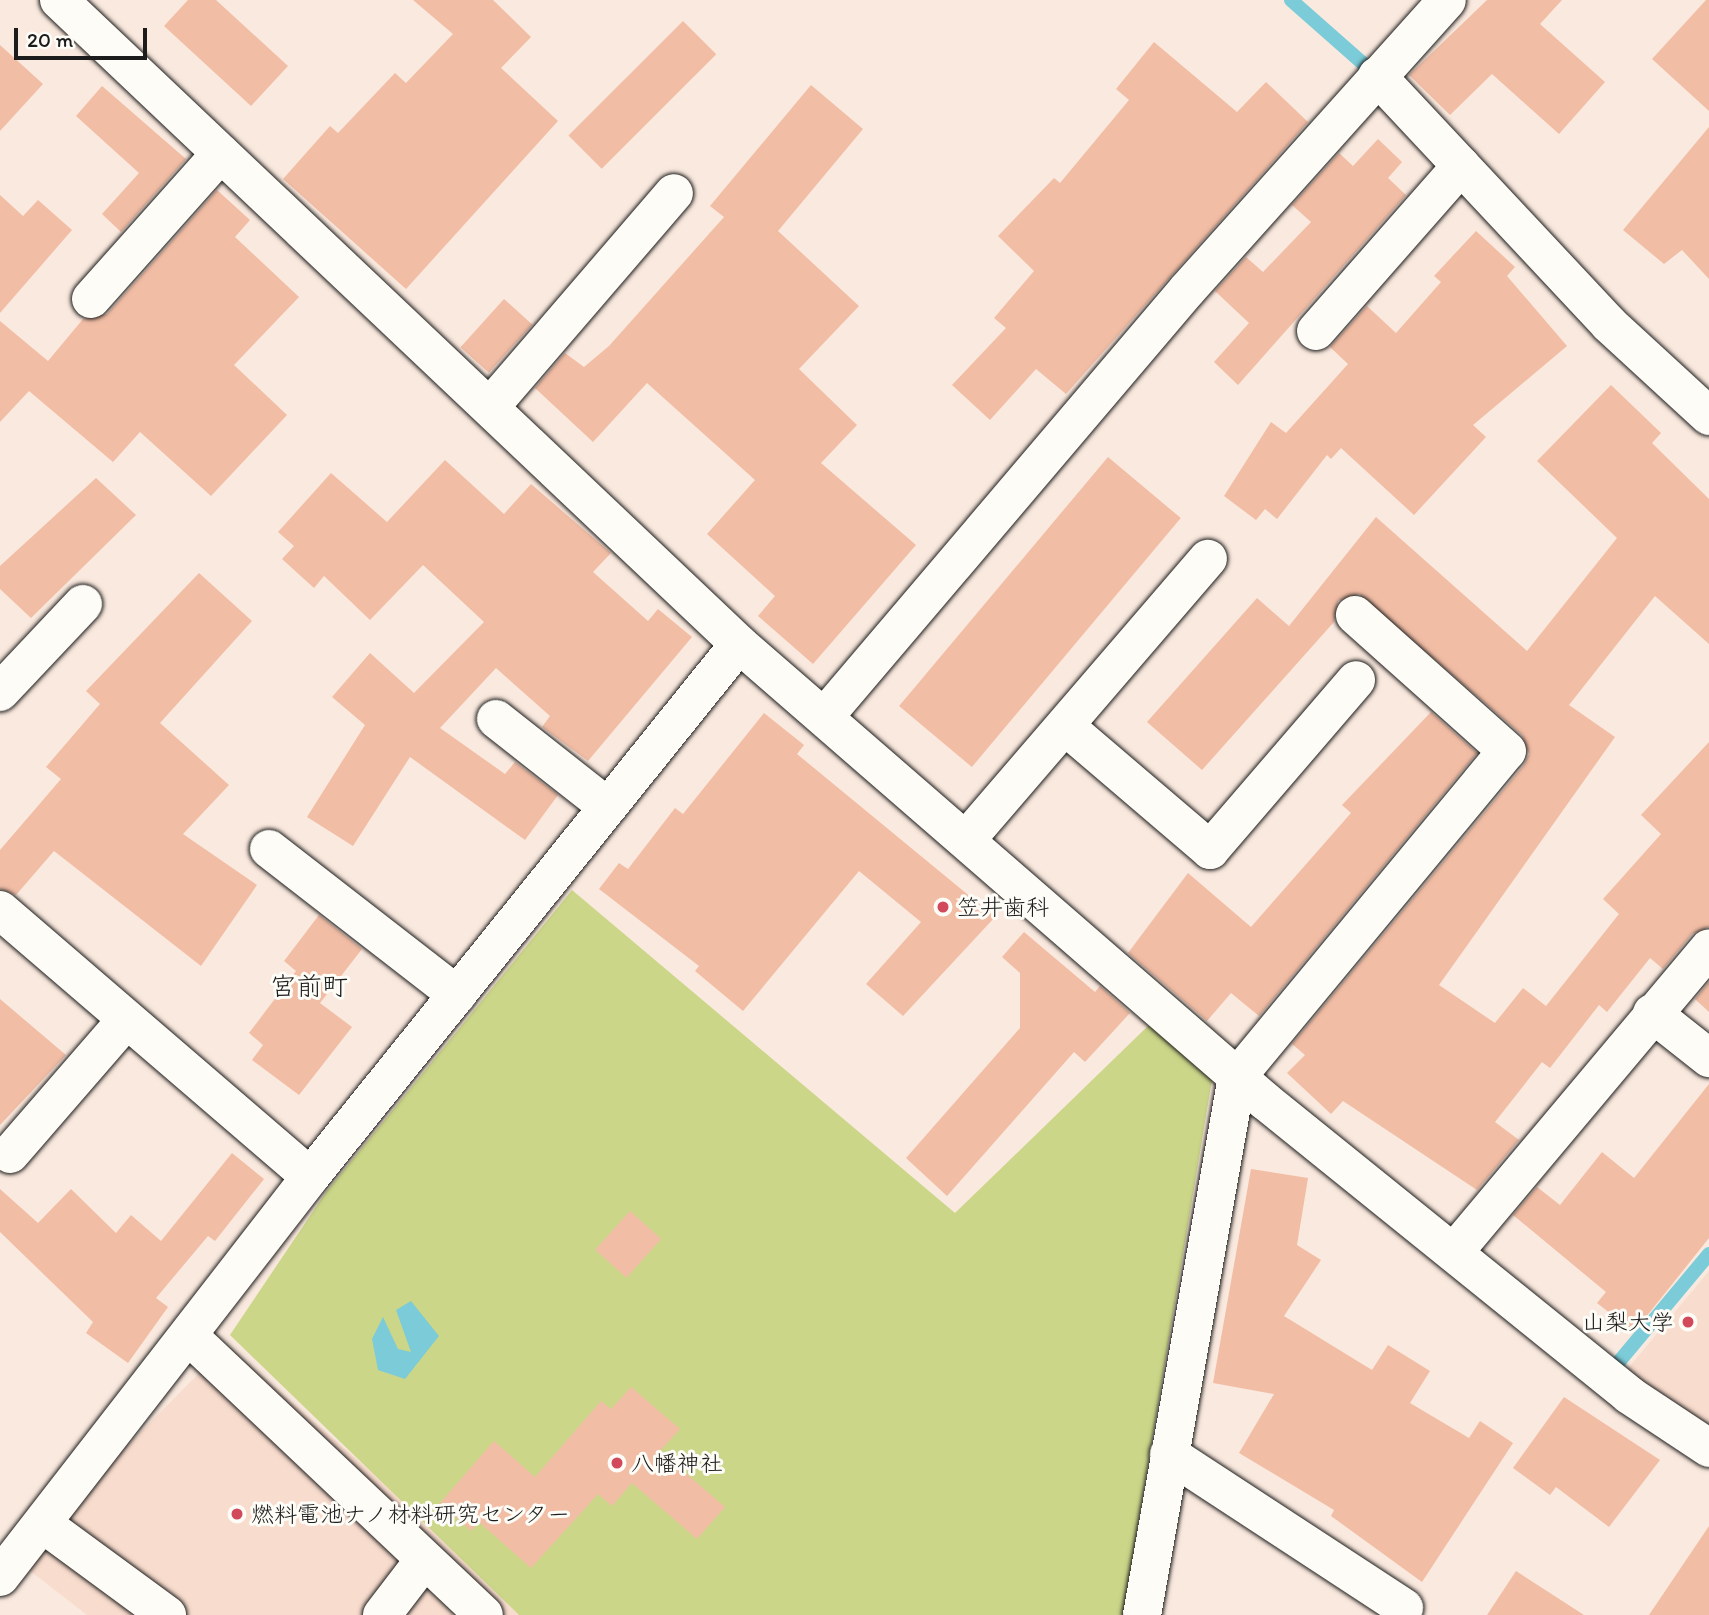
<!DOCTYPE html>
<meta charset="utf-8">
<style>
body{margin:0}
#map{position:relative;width:1709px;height:1615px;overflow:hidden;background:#fae9de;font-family:Itim,"Klee One",sans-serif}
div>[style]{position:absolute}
.built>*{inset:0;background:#f8dccd}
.green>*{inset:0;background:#cbd689}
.water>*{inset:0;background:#7bcbd8}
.stream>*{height:14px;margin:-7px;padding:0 7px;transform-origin:7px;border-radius:7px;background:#7bcbd8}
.building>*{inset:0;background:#f2bda5;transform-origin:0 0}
.roads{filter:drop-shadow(0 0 2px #1c1c1c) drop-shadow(0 0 2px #1c1c1c)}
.minor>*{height:38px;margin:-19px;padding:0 19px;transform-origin:19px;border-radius:19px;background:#fdfcf7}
.dots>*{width:19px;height:19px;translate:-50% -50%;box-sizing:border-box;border:4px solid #fdfcf7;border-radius:50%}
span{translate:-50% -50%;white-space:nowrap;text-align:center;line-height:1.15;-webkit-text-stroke:6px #fdfcf7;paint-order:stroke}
.poi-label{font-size:23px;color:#1c1c1c}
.left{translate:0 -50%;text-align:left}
.right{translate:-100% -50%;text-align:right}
.quarter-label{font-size:26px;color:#1c1c1c}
.scale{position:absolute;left:14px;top:28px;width:133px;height:32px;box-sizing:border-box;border:4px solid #1c1c1c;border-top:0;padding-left:9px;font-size:21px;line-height:24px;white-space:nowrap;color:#1c1c1c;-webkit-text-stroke:5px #fdfcf7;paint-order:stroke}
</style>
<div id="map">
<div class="built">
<i style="clip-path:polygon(1709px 1271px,1709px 1427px,1625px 1372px)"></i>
<i style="clip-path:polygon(227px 1345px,369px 1470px,519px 1615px,87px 1615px,15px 1559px)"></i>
</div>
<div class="green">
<i style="clip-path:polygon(572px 890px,955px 1213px,1150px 1024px,1212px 1080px,1123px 1615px,519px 1615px,230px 1335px,326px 1192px)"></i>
</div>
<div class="water">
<i style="clip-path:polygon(411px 1301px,439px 1336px,405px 1379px,378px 1370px,372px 1339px,383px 1317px,398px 1349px,411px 1352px,396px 1310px)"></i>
</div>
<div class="stream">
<i style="left:1291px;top:0;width:113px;rotate:41.4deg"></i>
<i style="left:1607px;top:1376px;width:159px;rotate:-50.1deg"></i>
</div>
<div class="building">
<i style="clip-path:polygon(188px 0,216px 0,288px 66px,251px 106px,164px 26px)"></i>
<i style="clip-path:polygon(413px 0,493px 0,531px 37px,501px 68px,558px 121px,406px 289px,283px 179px,330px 126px,338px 133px,395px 73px,406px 83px,453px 34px)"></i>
<i style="clip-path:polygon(1487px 0,1562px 0,1540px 24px,1605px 82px,1559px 134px,1492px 74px,1450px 115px,1409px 75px)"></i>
<i style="clip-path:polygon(1706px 0,1709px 0,1709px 111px,1652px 59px)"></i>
<i style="left:683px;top:21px;width:47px;height:162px;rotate:45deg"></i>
<i style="clip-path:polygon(1154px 42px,1237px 112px,1266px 82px,1308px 122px,1066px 394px,1036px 369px,990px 420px,952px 385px,1006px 328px,994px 318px,1034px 271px,998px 236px,1054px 178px,1060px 183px,1129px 100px,1116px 89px)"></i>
<i style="clip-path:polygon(0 45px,43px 84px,0 131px)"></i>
<i style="clip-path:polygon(811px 85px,863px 129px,778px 231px,859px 306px,799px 369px,857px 425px,821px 463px,916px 545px,813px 664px,758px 616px,775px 596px,707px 534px,755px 480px,647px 383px,593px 442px,535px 388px,565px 353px,584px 367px,609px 346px,724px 217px,710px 206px)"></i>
<i style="clip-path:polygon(102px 86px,186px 159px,121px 232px,102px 214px,139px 173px,76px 116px)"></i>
<i style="clip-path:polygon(1709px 127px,1709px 279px,1682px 250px,1664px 264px,1623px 230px)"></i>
<i style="clip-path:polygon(1378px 139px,1402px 162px,1388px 178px,1406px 195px,1238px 385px,1214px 362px,1249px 323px,1215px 291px,1246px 257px,1263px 272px,1311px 222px,1292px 205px,1339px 153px,1353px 166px)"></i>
<i style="clip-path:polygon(217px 190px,250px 220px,235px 237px,299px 297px,234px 365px,287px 415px,211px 496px,140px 432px,113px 462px,29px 391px,0 422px,0 321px,48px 361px,83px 319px,107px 314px)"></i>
<i style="clip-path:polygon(0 195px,23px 216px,38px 200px,72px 230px,0 313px)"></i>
<i style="clip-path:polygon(1476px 231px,1515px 267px,1507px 276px,1567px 346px,1473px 425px,1486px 437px,1414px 515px,1341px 448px,1331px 459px,1327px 455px,1277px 519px,1265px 509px,1256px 520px,1224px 496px,1271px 422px,1286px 433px,1348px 364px,1330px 347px,1367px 306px,1396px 333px,1441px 282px,1434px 276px)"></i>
<i style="left:504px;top:299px;width:38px;height:65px;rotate:42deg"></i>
<i style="clip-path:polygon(1611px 385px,1661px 433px,1652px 443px,1709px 499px,1709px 644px,1655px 596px,1569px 705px,1615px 737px,1439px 985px,1495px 1023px,1523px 988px,1546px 1006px,1619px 914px,1603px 899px,1661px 834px,1641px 815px,1709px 742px,1709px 927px,1692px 934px,1663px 969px,1650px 958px,1607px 1012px,1599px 1005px,1550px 1068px,1542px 1062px,1495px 1122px,1519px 1140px,1477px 1190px,1343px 1101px,1331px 1114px,1287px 1073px,1305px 1055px,1292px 1044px,1524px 765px,1529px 754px,1522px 735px,1359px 594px,1338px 601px,1334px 622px,1202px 770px,1147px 722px,1257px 598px,1289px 626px,1376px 517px,1527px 651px,1617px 538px,1537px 461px)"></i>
<i style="left:1108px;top:457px;width:95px;height:325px;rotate:40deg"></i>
<i style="clip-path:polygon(445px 460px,504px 514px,531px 484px,611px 553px,593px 572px,648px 621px,658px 609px,692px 637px,588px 761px,542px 727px,550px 716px,496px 668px,440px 728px,505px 774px,515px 762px,558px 795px,525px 840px,410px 757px,353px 846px,307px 817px,365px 725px,332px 697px,370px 653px,414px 693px,484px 622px,423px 565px,370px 620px,324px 576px,314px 588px,282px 559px,294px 546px,278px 532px,331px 473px,387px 522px)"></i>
<i style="clip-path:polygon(96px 478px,136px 515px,31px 618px,0 589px,0 566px)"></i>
<i style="clip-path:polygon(199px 573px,252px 621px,160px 723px,229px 785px,183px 834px,257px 885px,201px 966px,54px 851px,16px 895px,0 889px,0 850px,61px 779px,46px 767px,100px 704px,86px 691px)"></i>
<i style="clip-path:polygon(1431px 712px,1477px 753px,1259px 1016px,1231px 993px,1207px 1021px,1128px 953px,1188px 873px,1251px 927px,1351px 813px,1342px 805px)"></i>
<i style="clip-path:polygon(764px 713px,804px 745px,797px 754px,995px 917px,903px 1016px,866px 984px,921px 922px,859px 871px,743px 1011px,695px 971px,699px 966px,599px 889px,619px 863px,628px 869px,675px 808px,683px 814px)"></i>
<i style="clip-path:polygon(319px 915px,362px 949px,320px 1003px,352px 1027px,299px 1095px,252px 1060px,263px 1045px,249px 1033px,296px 971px,284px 961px)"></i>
<i style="clip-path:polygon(1024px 932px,1095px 992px,1100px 986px,1130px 1013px,1085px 1062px,1074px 1052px,947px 1196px,906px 1158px,1020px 1028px,1020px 973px,1002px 957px)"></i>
<i style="clip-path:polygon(1709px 982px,1709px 1012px,1695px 999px)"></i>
<i style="clip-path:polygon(0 999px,66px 1055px,0 1125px)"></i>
<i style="clip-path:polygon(1709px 1084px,1709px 1238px,1634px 1332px,1597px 1303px,1606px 1292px,1513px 1215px,1537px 1187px,1560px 1205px,1602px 1152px,1634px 1178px)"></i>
<i style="clip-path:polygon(232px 1153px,264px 1179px,215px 1241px,208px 1236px,156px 1298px,168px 1307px,128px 1363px,86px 1333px,93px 1322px,0 1232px,0 1189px,38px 1223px,71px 1189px,116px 1233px,131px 1215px,161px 1241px)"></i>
<i style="clip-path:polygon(1251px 1169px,1308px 1178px,1297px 1245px,1321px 1260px,1284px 1316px,1372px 1370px,1388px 1345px,1430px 1371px,1410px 1403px,1469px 1438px,1480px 1421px,1513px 1443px,1422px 1582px,1331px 1516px,1334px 1510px,1239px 1453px,1274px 1394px,1213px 1383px)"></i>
<i style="left:630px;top:1211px;width:42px;height:52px;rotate:42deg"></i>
<i style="clip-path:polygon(631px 1387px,680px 1429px,660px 1451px,725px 1507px,697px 1539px,632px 1483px,612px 1506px,598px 1494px,531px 1568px,479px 1522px,471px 1531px,440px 1503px,494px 1441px,535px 1477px,601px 1401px,611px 1409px)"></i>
<i style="clip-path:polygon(1564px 1397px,1660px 1460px,1609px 1527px,1556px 1487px,1550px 1495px,1513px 1468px)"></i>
<i style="clip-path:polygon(1709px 1526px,1709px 1615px,1649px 1615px)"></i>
<i style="clip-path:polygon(1516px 1571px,1584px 1615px,1487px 1615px)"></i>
</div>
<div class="roads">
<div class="minor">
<i style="left:59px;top:0;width:937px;rotate:43.44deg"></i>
<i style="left:739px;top:644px;width:697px;rotate:40.98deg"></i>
<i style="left:1265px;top:1101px;width:468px;rotate:38.9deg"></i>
<i style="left:1629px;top:1395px;width:96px;rotate:33.5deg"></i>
<i style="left:1377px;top:76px;width:340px;rotate:46.9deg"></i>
<i style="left:1609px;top:324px;width:136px;rotate:42.6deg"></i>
<i style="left:91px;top:299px;width:195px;rotate:-48.3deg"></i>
<i style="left:1316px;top:331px;width:220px;rotate:-48.7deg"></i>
<i style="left:490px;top:407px;width:282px;rotate:-49.3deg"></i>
<i style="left:0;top:692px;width:121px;rotate:-46.7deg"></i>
<i style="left:825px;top:716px;width:559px;rotate:-49.64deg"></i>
<i style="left:1187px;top:290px;width:389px;rotate:-48.1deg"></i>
<i style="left:496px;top:719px;width:142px;rotate:38.2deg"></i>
<i style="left:1065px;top:726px;width:191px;rotate:40.5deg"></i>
<i style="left:1210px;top:850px;width:224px;rotate:-49.3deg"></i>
<i style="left:966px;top:840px;width:371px;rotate:-49.3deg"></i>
<i style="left:269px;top:849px;width:238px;rotate:37.8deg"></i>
<i style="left:0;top:910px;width:409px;rotate:40.7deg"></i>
<i style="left:1652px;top:1013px;width:73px;rotate:38.3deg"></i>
<i style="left:10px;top:1154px;width:177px;rotate:-49.1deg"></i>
<i style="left:1455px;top:1251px;width:395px;rotate:-50deg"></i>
<i style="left:191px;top:1338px;width:403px;rotate:43.4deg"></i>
<i style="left:1169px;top:1454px;width:281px;rotate:33.2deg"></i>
<i style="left:43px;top:1524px;width:154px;rotate:36.3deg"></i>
<i style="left:0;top:1577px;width:506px;rotate:-52.22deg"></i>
<i style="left:310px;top:1177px;width:684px;rotate:-51.17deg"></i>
<i style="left:382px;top:1615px;width:69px;rotate:-52.6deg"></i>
<i style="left:1142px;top:1615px;width:546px;rotate:-79.99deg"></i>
<i style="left:1237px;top:1077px;width:423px;rotate:-50.4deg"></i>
<i style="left:1507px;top:751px;width:204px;rotate:-138.2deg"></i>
</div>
</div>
<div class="dots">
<i style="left:943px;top:907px;background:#d1495b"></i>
<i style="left:1688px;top:1322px;background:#d1495b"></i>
<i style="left:617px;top:1463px;background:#d1495b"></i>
<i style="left:237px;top:1514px;background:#d1495b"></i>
</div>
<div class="poi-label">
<span class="left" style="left:957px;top:907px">笠井歯科</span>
<span class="right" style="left:1674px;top:1322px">山梨大学</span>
<span class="left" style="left:631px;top:1463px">八幡神社</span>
<span class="left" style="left:251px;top:1514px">燃料電池ナノ材料研究センター</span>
</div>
<div class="quarter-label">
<span style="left:309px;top:987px">宮前町</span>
</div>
<div class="scale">20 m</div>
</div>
